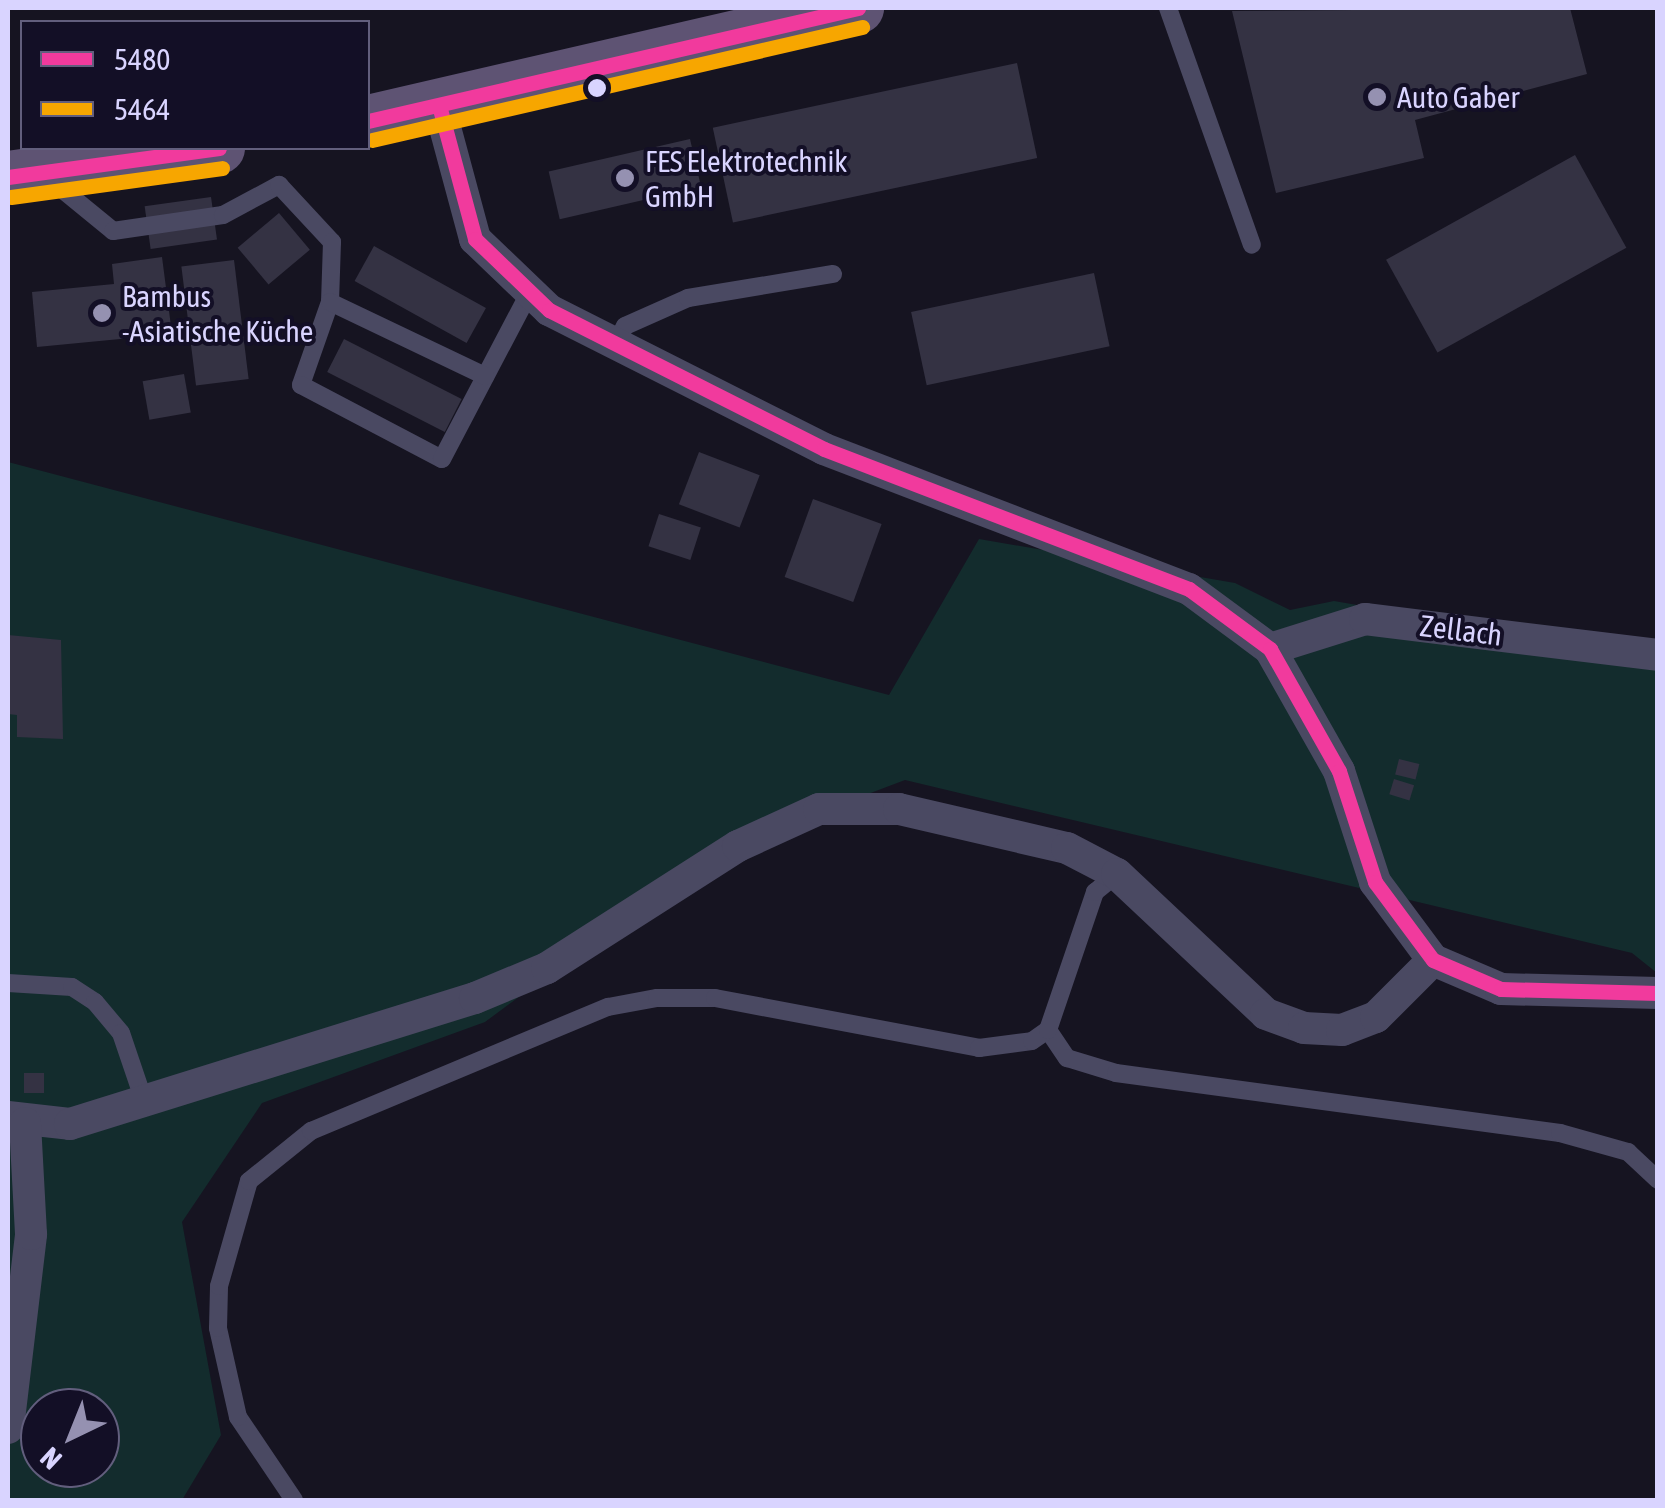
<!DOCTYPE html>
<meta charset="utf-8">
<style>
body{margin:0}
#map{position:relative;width:1665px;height:1508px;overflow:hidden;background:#161421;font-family:"Asap Condensed",sans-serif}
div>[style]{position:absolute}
.green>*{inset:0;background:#132c2d}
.building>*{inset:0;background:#343243;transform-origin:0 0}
.lane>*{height:18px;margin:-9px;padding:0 9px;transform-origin:9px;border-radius:9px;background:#4a4962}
.street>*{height:32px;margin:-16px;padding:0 16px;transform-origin:16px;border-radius:16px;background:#4a4962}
.primary>*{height:52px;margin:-26px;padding:0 26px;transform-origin:26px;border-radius:26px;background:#5e5373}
.bus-1>*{height:15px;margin:-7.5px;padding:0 7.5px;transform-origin:7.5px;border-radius:7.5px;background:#f13a9d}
.bus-2>*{height:15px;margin:-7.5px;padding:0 7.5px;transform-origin:7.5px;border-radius:7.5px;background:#f7a600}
.dots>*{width:28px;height:28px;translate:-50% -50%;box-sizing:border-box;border:5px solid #130f26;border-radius:50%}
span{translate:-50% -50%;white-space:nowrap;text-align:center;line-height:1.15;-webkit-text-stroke:8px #130f26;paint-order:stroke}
.poi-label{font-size:30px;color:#d9d4ff}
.left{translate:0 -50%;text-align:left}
.street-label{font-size:30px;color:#d9d4ff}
.frame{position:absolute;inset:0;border:10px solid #d9d4ff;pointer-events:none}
.legend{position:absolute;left:20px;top:20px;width:350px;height:130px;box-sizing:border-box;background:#130f26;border:2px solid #625e7d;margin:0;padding:12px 18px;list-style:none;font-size:30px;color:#d9d4ff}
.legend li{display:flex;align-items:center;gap:20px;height:50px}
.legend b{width:50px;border:2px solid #625e7d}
.north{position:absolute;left:20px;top:1388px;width:100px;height:100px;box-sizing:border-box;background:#130f26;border:2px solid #625e7d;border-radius:50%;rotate:223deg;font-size:28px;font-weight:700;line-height:40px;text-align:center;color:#d9d4ff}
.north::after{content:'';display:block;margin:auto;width:35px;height:45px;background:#9591b1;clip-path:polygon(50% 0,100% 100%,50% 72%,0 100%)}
</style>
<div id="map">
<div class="green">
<i style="clip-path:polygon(evenodd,8px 462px,889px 695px,979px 539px,1235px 583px,1290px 610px,1334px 601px,1657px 657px,1657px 973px,1632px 953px,905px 780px,714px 852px,485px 1022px,262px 1103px,182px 1222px,221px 1435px,182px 1500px,8px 1500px,8px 462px,40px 1408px,100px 1408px,100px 1468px,40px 1468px,40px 1408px)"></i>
</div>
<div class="building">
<i style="clip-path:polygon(1570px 8px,1587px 74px,1415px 120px,1424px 158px,1276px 193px,1232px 11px)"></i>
<i style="left:1017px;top:63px;width:97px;height:311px;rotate:78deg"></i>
<i style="left:690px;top:139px;width:49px;height:145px;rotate:77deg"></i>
<i style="left:1575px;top:155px;width:106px;height:216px;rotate:61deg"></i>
<i style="left:211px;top:197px;width:43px;height:67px;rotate:82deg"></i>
<i style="left:279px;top:213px;width:48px;height:54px;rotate:50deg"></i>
<i style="left:374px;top:246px;width:128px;height:40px;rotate:29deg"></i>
<i style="clip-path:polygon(162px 257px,172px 334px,37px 347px,32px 292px,114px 284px,112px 264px)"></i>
<i style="left:234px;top:260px;width:120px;height:53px;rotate:83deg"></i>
<i style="left:1094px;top:273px;width:75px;height:187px;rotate:78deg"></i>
<i style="left:344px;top:339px;width:132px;height:37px;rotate:27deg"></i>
<i style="left:184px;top:374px;width:39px;height:42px;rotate:80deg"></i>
<i style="left:699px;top:452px;width:65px;height:56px;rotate:21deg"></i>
<i style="left:813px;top:499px;width:73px;height:83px;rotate:20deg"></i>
<i style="left:659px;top:514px;width:44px;height:34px;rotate:18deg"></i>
<i style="clip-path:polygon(8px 635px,61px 640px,63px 739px,17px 737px,17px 715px,8px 714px)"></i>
<i style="left:1399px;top:759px;width:21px;height:16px;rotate:14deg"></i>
<i style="left:1394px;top:779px;width:21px;height:16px;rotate:17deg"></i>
<i style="left:24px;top:1073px;width:20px;height:20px"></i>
</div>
<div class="lane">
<i style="left:1168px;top:8px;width:251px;rotate:70.5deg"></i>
<i style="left:52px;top:181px;width:79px;rotate:39.3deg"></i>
<i style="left:113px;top:231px;width:111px;rotate:-8.3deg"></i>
<i style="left:223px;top:215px;width:64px;rotate:-28.2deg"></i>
<i style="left:279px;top:185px;width:78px;rotate:47.1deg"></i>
<i style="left:332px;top:242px;width:60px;rotate:91.9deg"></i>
<i style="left:330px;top:302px;width:88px;rotate:109.3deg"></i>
<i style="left:301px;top:385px;width:159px;rotate:27.7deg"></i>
<i style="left:442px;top:459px;width:185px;rotate:-62.3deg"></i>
<i style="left:330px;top:302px;width:172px;rotate:25.5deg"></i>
<i style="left:613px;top:347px;width:24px;rotate:-60deg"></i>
<i style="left:625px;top:326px;width:69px;rotate:-24deg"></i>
<i style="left:688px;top:298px;width:147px;rotate:-9.4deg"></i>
<i style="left:8px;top:983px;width:64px;rotate:3.6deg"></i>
<i style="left:72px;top:987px;width:27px;rotate:33deg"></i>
<i style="left:95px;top:1002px;width:40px;rotate:50deg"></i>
<i style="left:121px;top:1033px;width:72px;rotate:71.3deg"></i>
<i style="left:1048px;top:1030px;width:34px;rotate:56deg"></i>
<i style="left:1067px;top:1058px;width:51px;rotate:17deg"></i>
<i style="left:1116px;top:1073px;width:448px;rotate:7.7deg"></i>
<i style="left:1560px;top:1133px;width:71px;rotate:15.6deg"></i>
<i style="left:1628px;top:1152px;width:41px;rotate:43deg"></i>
<i style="left:294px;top:1500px;width:100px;rotate:-124deg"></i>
<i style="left:238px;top:1417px;width:91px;rotate:-102.7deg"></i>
<i style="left:218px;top:1328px;width:42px;rotate:-88.6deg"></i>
<i style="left:219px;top:1286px;width:109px;rotate:-74.1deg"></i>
<i style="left:249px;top:1181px;width:80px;rotate:-38.9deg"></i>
<i style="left:311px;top:1131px;width:322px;rotate:-22.7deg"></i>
<i style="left:608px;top:1007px;width:50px;rotate:-10.4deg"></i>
<i style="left:657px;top:998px;width:58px"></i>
<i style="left:715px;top:998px;width:269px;rotate:10.7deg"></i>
<i style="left:979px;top:1048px;width:53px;rotate:-7.5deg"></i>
<i style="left:1032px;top:1041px;width:19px;rotate:-35deg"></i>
<i style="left:1048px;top:1030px;width:146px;rotate:-71.2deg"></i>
<i style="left:1095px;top:892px;width:28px;rotate:-39deg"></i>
</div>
<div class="street">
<i style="left:440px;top:109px;width:135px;rotate:74.9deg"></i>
<i style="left:475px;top:239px;width:103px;rotate:43.8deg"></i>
<i style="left:549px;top:310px;width:308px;rotate:26.8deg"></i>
<i style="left:824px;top:449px;width:391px;rotate:21deg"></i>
<i style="left:1189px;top:589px;width:101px;rotate:36.5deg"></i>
<i style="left:1270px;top:649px;width:140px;rotate:60.5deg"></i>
<i style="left:1339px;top:771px;width:117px;rotate:72deg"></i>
<i style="left:1375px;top:882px;width:97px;rotate:53.4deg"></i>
<i style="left:1433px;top:960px;width:74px;rotate:23.1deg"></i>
<i style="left:1501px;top:989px;width:157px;rotate:1.5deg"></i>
<i style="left:1270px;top:649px;width:100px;rotate:-17.5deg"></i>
<i style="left:1365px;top:619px;width:295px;rotate:7deg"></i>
<i style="left:8px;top:1117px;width:62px;rotate:6.4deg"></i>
<i style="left:70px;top:1124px;width:424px;rotate:-17.3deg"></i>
<i style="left:475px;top:998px;width:78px;rotate:-22.6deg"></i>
<i style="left:547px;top:968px;width:227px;rotate:-32.6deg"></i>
<i style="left:738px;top:846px;width:89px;rotate:-24.6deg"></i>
<i style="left:819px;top:809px;width:80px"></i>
<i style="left:899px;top:809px;width:172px;rotate:13.1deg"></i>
<i style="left:1067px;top:848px;width:56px;rotate:27.5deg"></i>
<i style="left:1117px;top:874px;width:204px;rotate:43.2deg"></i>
<i style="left:1266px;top:1014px;width:40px;rotate:20.2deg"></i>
<i style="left:1304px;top:1028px;width:38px;rotate:3deg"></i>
<i style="left:1342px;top:1030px;width:36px;rotate:-21deg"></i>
<i style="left:1376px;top:1017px;width:81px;rotate:-45deg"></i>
<i style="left:8px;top:1428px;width:195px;rotate:-83.2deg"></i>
<i style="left:31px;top:1234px;width:111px;rotate:-93.1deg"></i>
</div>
<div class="primary">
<i style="left:368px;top:121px;width:503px;rotate:-12.99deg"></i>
<i style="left:8px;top:177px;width:213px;rotate:-7.8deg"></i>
</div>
<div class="bus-1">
<i style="left:440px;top:109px;width:135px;rotate:74.9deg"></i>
<i style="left:475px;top:239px;width:103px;rotate:43.8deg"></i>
<i style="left:549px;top:310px;width:308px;rotate:26.8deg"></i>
<i style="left:824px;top:449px;width:391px;rotate:21deg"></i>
<i style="left:1189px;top:589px;width:101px;rotate:36.5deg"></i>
<i style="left:1270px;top:649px;width:140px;rotate:60.5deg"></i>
<i style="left:1339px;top:771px;width:117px;rotate:72deg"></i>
<i style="left:1375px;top:882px;width:97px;rotate:53.4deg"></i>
<i style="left:1433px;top:960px;width:74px;rotate:23.1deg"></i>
<i style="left:1501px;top:989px;width:157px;rotate:1.5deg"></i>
<i style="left:368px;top:121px;width:503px;rotate:-12.99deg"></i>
<i style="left:8px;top:177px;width:213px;rotate:-7.8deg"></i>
</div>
<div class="bus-2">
<i style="left:372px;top:140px;width:503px;rotate:-12.99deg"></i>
<i style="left:11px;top:197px;width:213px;rotate:-7.8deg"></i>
</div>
<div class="dots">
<i style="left:597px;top:88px;background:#d9d4ff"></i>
<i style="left:1377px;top:97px;background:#9591b1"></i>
<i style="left:625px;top:178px;background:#9591b1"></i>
<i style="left:102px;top:313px;background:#9591b1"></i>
</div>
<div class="poi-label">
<span class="left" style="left:1397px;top:97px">Auto Gaber</span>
<span class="left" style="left:645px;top:178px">FES Elektrotechnik<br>GmbH</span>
<span class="left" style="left:122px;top:313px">Bambus<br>-Asiatische Küche</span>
</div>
<div class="street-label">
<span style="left:1461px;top:630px;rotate:7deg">Zellach</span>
</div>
<div class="frame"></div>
<ul class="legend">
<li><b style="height:12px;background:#f13a9d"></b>5480</li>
<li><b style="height:12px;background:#f7a600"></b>5464</li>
</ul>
<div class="north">N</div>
</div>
